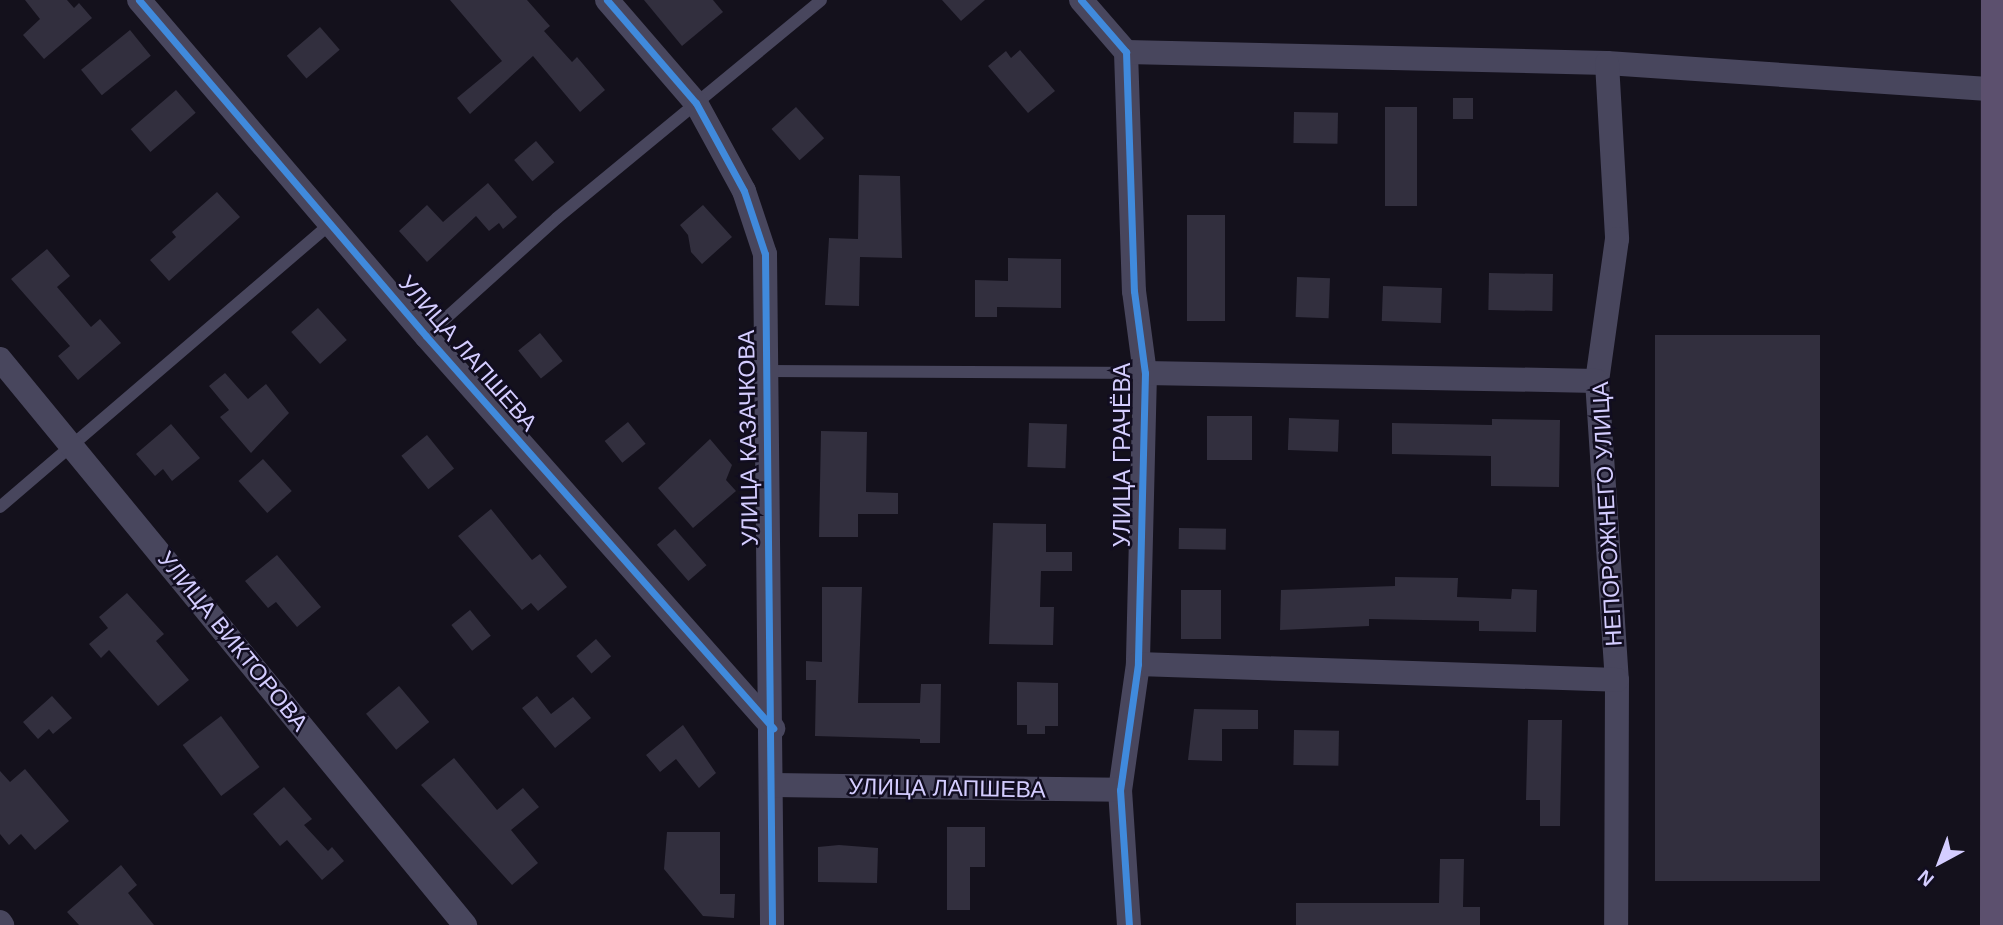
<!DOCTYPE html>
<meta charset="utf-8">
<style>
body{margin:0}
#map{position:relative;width:2003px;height:925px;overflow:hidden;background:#14111c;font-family:Arial,sans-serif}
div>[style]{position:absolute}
.building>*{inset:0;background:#322f3e;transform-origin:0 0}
.service>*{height:12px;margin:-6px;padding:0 6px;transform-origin:6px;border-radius:6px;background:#48465d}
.minor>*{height:24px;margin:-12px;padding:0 12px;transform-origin:12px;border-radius:12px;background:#48465d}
.primary>*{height:38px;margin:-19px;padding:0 19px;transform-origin:19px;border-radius:19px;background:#5c506e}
.cycleway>*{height:7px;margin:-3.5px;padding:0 3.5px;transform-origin:3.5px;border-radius:3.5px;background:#408adc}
span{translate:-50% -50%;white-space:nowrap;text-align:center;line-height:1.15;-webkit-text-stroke:5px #110d20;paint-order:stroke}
.street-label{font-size:23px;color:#d4cdff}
.north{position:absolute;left:1905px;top:827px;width:70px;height:70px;-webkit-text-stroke:5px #110d20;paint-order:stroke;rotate:221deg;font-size:19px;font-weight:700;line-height:28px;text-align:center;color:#d4cdff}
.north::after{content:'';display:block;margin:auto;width:24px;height:32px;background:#d4cdff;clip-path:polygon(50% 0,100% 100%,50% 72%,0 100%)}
</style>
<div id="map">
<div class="building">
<i style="clip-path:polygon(25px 0,67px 0,74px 8px,79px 3px,92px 18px,44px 59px,23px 35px,40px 19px)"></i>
<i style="clip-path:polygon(450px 0,527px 0,550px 26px,544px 31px,572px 62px,577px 57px,605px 90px,580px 112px,533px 56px,470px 114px,457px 98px,502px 61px)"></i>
<i style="clip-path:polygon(644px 0,713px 0,723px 12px,682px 46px)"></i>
<i style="clip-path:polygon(942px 0,985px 0,961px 21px)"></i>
<i style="left:320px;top:27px;width:30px;height:44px;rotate:49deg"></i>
<i style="left:130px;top:30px;width:33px;height:63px;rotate:51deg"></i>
<i style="clip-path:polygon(1020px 50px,1055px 91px,1028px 113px,988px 66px,1006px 51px,1011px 58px)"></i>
<i style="left:176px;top:90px;width:30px;height:60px;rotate:49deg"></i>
<i style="left:1453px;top:98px;width:20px;height:21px"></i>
<i style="left:796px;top:107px;width:42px;height:33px;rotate:48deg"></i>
<i style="left:1385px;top:107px;width:32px;height:99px"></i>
<i style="left:1294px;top:112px;width:44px;height:31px;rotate:1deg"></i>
<i style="left:536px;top:141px;width:28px;height:29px;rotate:49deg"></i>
<i style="clip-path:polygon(859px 175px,900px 176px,902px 258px,860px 257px,859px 306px,825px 305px,829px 238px,858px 239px)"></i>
<i style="clip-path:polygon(488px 183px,517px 217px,503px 229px,499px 223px,489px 231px,476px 216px,427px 262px,399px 231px,427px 205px,443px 222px)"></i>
<i style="clip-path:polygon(217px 192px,240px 217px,169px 281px,150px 260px,176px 237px,172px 232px)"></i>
<i style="clip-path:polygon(703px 205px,732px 237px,702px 264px,691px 252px,688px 235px,680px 225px)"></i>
<i style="left:1187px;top:215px;width:38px;height:106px"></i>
<i style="clip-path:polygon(47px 249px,70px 276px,57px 287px,91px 327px,100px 319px,121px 343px,78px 380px,58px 356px,70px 346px,11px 279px)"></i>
<i style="clip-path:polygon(1008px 258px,1061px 259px,1061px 308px,997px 307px,997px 317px,975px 317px,975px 280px,1008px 281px)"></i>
<i style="left:1489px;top:273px;width:64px;height:37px;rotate:1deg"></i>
<i style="left:1297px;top:277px;width:33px;height:40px;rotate:2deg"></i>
<i style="left:1383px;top:286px;width:59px;height:35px;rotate:2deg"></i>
<i style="left:318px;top:308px;width:43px;height:36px;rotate:48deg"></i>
<i style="left:540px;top:333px;width:36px;height:28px;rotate:51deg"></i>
<i style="left:1655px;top:335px;width:165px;height:546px"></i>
<i style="clip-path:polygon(225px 373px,248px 399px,266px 384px,289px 413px,251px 453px,220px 417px,229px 410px,209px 386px)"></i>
<i style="left:1207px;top:416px;width:45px;height:44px"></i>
<i style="left:1289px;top:418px;width:50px;height:32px;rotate:2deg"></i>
<i style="clip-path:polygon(1492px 419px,1560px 420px,1559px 487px,1491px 486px,1491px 456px,1392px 454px,1392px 423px,1492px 425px)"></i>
<i style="left:628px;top:422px;width:28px;height:30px;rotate:51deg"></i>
<i style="left:1029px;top:423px;width:38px;height:44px;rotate:2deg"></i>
<i style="clip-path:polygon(171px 424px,200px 458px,172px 481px,163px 469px,155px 476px,136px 454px)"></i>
<i style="clip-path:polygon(821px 431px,867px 432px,866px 492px,898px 493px,898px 514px,858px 514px,858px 537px,819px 537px)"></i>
<i style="left:427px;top:435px;width:43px;height:33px;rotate:51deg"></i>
<i style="clip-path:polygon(710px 439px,732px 465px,726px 480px,736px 491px,693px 528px,658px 488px)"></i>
<i style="left:263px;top:459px;width:43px;height:33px;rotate:48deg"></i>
<i style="clip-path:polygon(491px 509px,532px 560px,540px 554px,567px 587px,538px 611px,531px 603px,522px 610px,458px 536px)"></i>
<i style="clip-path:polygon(993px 523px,1046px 524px,1046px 552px,1072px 552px,1072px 571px,1041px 571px,1040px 607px,1054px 607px,1053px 645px,989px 644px)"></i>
<i style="left:1179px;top:528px;width:47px;height:21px;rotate:1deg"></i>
<i style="left:675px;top:529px;width:48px;height:24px;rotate:49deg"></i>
<i style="clip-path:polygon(277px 555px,321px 607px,297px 627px,276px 602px,268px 608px,245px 581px)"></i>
<i style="clip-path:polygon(1395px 577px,1458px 578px,1457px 597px,1511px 599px,1512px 589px,1537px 590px,1536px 632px,1479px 631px,1479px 621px,1369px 619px,1369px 626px,1280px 630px,1281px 590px,1395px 586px)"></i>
<i style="clip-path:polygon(822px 587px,862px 587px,858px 703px,920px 703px,921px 684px,941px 684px,940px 743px,920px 743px,920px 739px,815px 736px,816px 680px,806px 680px,806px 661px,822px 662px)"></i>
<i style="left:1181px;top:590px;width:40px;height:49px"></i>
<i style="clip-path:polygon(127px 593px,164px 634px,156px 641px,189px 680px,158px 706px,109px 650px,101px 658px,89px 644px,108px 628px,99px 617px)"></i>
<i style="left:470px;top:610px;width:33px;height:24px;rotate:51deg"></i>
<i style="left:596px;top:639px;width:23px;height:26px;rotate:49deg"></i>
<i style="clip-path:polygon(1017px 682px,1058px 683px,1058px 726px,1045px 726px,1045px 734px,1027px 734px,1027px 725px,1017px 725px)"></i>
<i style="left:399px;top:686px;width:47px;height:43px;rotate:50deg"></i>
<i style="clip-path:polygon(52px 696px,72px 718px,53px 734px,49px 729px,38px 739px,23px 722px)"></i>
<i style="clip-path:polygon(537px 696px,551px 714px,573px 697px,591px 718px,555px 748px,522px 708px)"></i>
<i style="clip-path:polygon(1194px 709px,1258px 710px,1258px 729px,1222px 729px,1222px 761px,1188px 760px)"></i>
<i style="left:221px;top:716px;width:64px;height:48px;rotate:53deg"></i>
<i style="clip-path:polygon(1528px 720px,1562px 720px,1560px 826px,1540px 826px,1540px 800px,1526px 800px)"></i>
<i style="clip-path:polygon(683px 725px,716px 773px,699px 788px,676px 759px,660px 772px,646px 755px)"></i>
<i style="left:1294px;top:730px;width:45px;height:35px;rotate:1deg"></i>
<i style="clip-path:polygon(454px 758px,497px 810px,523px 788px,539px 807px,511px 830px,538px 863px,512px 885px,421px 785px)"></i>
<i style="clip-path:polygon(25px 769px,69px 821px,35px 850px,21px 834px,9px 845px,0 834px,0 771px,10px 782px)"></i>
<i style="clip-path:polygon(284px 787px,312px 819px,304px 825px,328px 851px,332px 847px,344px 861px,322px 880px,287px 840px,280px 846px,253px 814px)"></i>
<i style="clip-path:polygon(947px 827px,985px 827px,985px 867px,970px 867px,970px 910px,947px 910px)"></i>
<i style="clip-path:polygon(667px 832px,720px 832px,720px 894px,735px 894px,734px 918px,703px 916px,664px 869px)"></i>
<i style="clip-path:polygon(839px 845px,878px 848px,877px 883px,818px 882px,818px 847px)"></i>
<i style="clip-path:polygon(1440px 859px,1464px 859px,1463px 907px,1480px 907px,1480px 925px,1296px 925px,1296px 903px,1439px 903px)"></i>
<i style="clip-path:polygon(121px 865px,137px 885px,128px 893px,154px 925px,79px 925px,67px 912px)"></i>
</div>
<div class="service">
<i style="left:426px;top:336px;width:176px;rotate:-42deg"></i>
<i style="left:557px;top:218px;width:342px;rotate:-39.5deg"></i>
<i style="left:766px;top:371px;width:379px;rotate:0.3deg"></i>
<i style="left:0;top:507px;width:435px;rotate:-40.6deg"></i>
</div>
<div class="minor">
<i style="left:139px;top:0;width:442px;rotate:49.5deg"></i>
<i style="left:426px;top:336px;width:524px;rotate:48.48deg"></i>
<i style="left:607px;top:0;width:136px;rotate:49.2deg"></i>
<i style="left:696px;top:103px;width:100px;rotate:61.4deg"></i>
<i style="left:744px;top:191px;width:66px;rotate:71.6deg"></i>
<i style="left:765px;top:254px;width:671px;rotate:89.4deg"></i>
<i style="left:1081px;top:0;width:69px;rotate:49.1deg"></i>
<i style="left:1126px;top:52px;width:239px;rotate:88.1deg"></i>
<i style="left:1134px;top:291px;width:83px;rotate:82.4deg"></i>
<i style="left:1145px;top:373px;width:291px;rotate:91.4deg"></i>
<i style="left:1138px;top:664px;width:127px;rotate:98.1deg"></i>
<i style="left:1120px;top:790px;width:135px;rotate:86.2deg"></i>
<i style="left:1126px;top:52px;width:481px;rotate:1.3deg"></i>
<i style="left:1607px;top:63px;width:393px;rotate:3.9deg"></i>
<i style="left:1607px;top:63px;width:176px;rotate:86.7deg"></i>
<i style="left:1617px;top:239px;width:143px;rotate:98deg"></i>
<i style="left:1597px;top:381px;width:300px;rotate:86.2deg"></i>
<i style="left:1617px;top:680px;width:245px;rotate:90.2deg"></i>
<i style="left:0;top:359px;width:733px;rotate:50.6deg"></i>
<i style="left:1145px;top:373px;width:452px;rotate:1deg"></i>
<i style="left:1138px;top:664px;width:479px;rotate:1.9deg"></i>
<i style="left:774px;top:785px;width:346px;rotate:0.8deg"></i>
<i style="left:0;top:922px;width:4px;rotate:56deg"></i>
</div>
<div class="primary">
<i style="left:1999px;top:925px;width:925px;rotate:-89.94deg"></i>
</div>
<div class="cycleway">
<i style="left:139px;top:0;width:442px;rotate:49.5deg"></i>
<i style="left:426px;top:336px;width:524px;rotate:48.48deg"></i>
<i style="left:607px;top:0;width:136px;rotate:49.2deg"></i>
<i style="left:696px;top:103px;width:100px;rotate:61.4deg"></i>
<i style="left:744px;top:191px;width:66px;rotate:71.6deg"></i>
<i style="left:765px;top:254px;width:671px;rotate:89.4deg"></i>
<i style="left:1081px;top:0;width:69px;rotate:49.1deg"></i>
<i style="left:1126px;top:52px;width:239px;rotate:88.1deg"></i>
<i style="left:1134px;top:291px;width:83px;rotate:82.4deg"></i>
<i style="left:1145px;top:373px;width:291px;rotate:91.4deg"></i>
<i style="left:1138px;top:664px;width:127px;rotate:98.1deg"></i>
<i style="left:1120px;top:790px;width:135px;rotate:86.2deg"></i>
</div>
<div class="street-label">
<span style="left:468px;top:353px;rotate:49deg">УЛИЦА ЛАПШЕВА</span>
<span style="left:748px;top:438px;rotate:-91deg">УЛИЦА КАЗАЧКОВА</span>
<span style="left:1122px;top:455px;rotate:-90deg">УЛИЦА ГРАЧЁВА</span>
<span style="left:1607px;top:514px;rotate:-93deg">НЕПОРОЖНЕГО УЛИЦА</span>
<span style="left:233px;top:641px;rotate:51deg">УЛИЦА ВИКТОРОВА</span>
<span style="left:947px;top:788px;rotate:1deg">УЛИЦА ЛАПШЕВА</span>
</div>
<div class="north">N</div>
</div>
